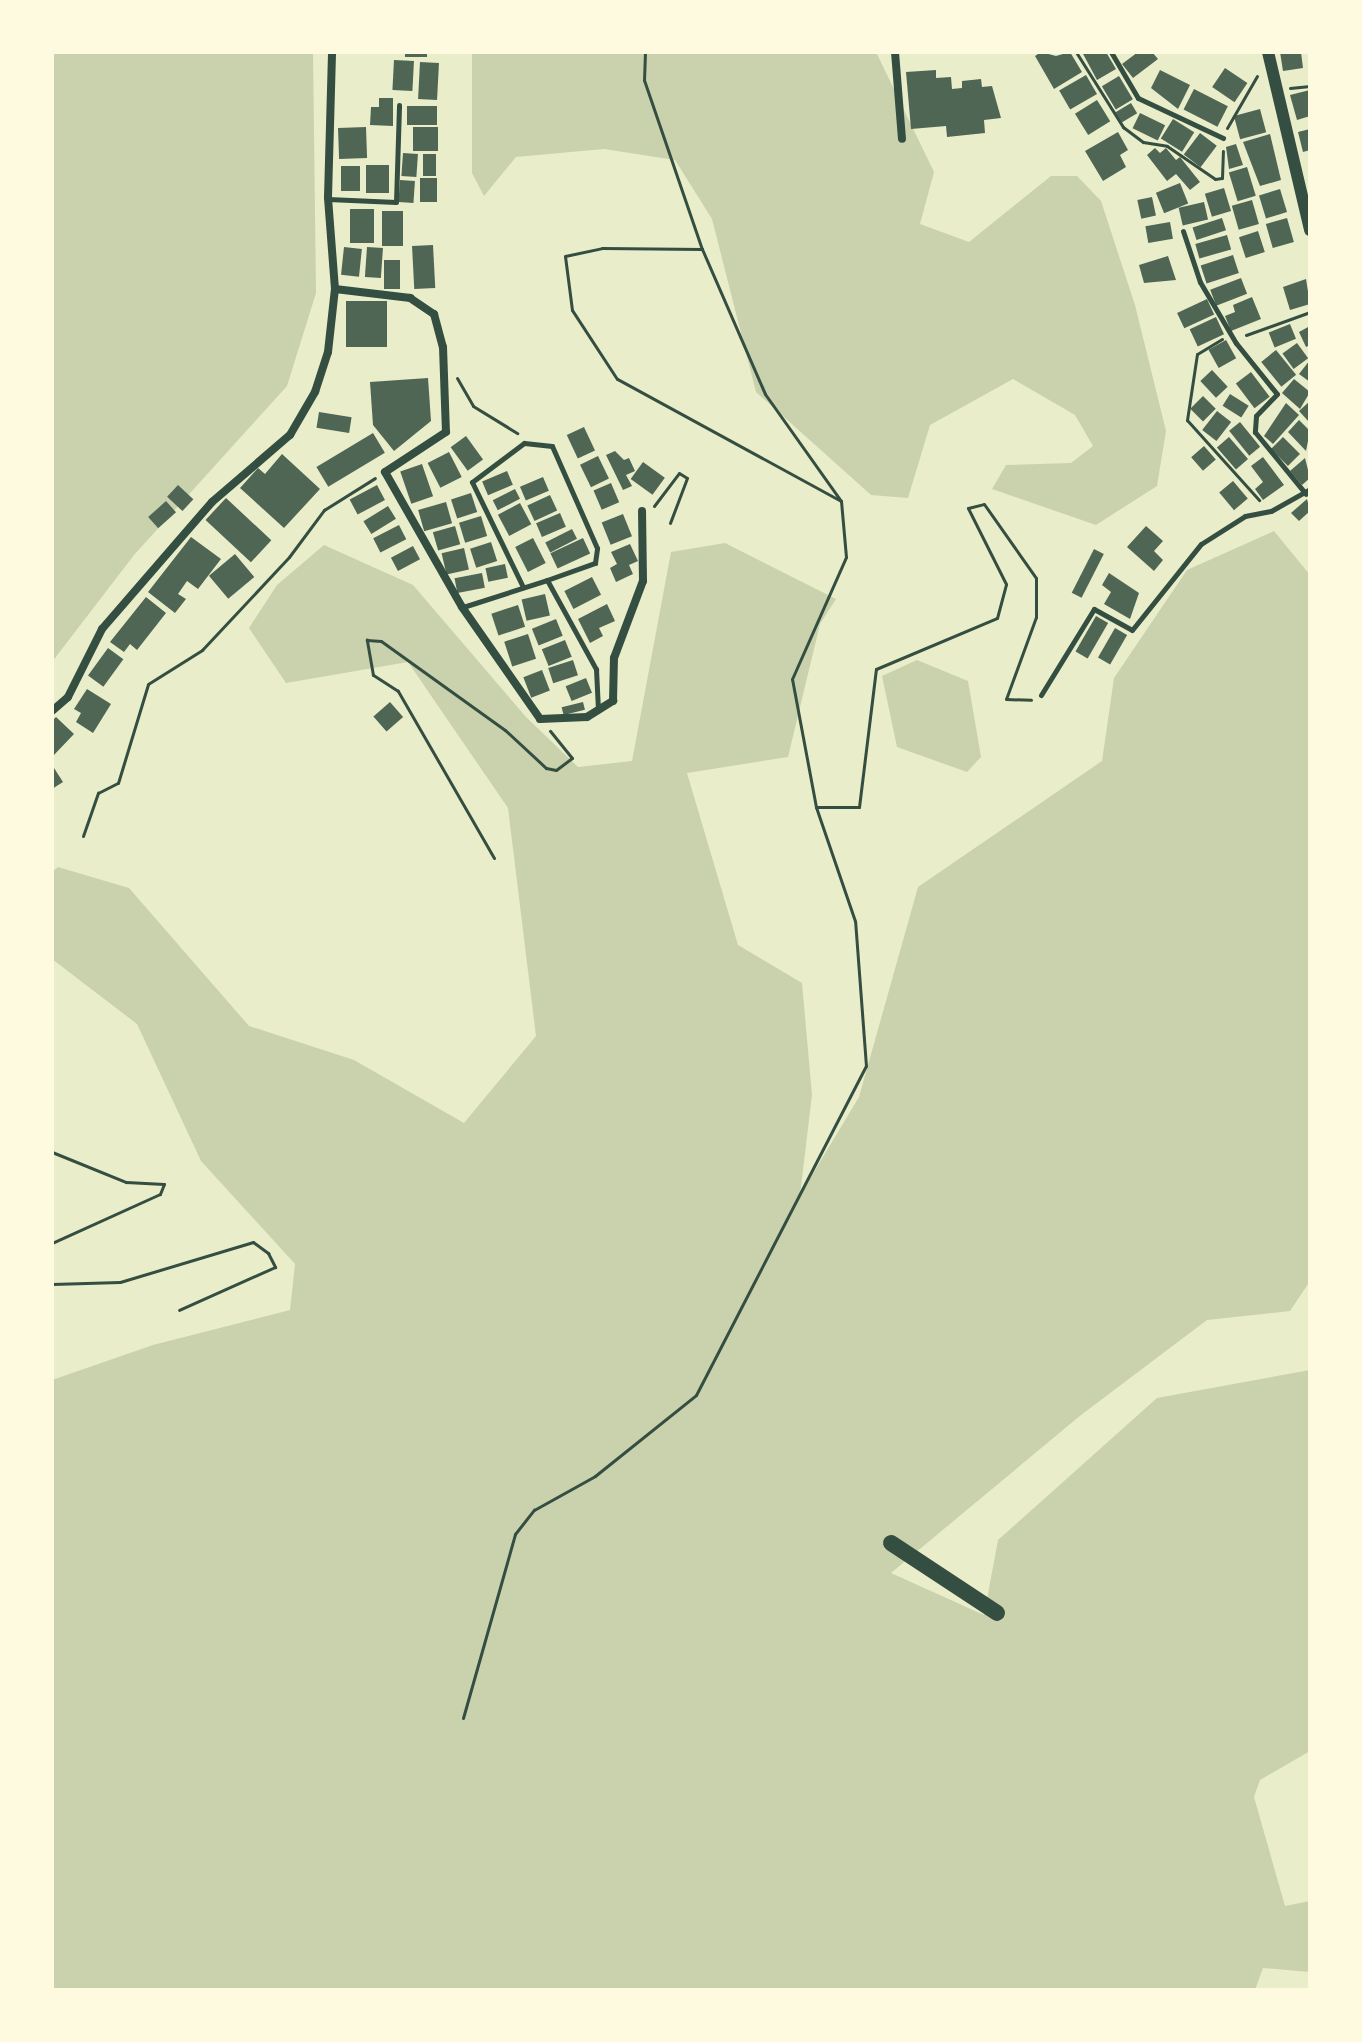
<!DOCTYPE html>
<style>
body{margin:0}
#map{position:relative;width:1362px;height:2042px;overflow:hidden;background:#e9edc9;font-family:"Source Sans 3",sans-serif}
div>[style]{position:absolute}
.green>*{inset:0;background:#cad2ad}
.building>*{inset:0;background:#4f6655;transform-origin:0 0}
.path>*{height:3px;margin:-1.5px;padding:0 1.5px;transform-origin:1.5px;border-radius:1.5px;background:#344e41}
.service>*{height:5px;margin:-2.5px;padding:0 2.5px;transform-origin:2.5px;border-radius:2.5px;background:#344e41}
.minor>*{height:8px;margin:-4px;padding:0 4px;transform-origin:4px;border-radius:4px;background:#344e41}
.tertiary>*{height:12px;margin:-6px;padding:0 6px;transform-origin:6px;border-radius:6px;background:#344e41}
.trunk>*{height:16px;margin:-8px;padding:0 8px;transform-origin:8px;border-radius:8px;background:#344e41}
span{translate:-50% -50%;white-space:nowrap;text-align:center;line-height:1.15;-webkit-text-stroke:6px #fefae0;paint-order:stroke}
.frame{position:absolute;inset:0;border:54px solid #fefae0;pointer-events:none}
</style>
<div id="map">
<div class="green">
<i style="clip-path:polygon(52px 52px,313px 52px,316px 293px,287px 386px,134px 555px,52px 662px)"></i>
<i style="clip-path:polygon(472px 52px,876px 52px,934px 172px,920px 224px,969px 242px,1051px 176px,1077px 176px,1101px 201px,1135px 305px,1166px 431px,1157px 486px,1096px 525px,992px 489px,1006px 465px,1071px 463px,1093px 446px,1075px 415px,1013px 379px,930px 425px,908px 498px,871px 495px,756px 392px,712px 219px,675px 160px,604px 149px,516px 157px,484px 196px,472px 173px)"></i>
<i style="clip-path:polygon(1274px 531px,1310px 575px,1310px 1281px,1290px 1311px,1207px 1320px,1081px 1415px,891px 1573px,984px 1615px,998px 1540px,1157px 1398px,1310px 1370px,1310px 1751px,1260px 1780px,1254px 1797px,1285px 1906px,1310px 1901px,1310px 1972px,1263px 1968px,1255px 1990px,52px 1990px,52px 1380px,153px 1345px,290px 1310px,295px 1264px,201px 1161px,137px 1024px,52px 959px,52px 872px,58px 867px,129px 888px,249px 1026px,354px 1060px,464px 1123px,536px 1036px,508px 808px,408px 662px,286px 683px,249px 628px,277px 585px,324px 545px,413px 585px,526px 717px,578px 767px,632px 761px,671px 552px,725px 543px,836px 599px,820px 624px,788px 757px,687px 773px,738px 945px,802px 983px,812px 1095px,800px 1195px,859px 1097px,918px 887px,1102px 761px,1114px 678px,1187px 570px)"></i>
<i style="clip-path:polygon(917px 660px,968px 681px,981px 757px,967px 772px,897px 747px,882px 676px)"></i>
</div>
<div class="building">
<i style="left:405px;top:52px;width:22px;height:5px"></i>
<i style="clip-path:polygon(1041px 52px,1056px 56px,1070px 52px,1082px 72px,1054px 89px,1035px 56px)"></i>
<i style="clip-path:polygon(1082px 52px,1106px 52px,1116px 69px,1097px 80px)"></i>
<i style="clip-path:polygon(1138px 52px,1152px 52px,1158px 59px,1133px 78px,1122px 64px)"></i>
<i style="clip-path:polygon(1280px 52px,1301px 52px,1303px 68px,1283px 71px)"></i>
<i style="left:394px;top:60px;width:20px;height:30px;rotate:3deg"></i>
<i style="left:420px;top:62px;width:19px;height:37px;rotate:3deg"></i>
<i style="left:1225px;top:68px;width:27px;height:23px;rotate:34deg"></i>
<i style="clip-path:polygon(936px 70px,936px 78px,951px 77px,952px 89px,962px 88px,962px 81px,981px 79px,982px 87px,992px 86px,1001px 118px,984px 120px,985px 133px,947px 137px,946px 126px,911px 129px,906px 72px)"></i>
<i style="clip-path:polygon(1160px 70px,1190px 85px,1178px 109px,1151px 88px)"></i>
<i style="left:1086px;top:75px;width:22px;height:31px;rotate:60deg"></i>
<i style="left:1119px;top:76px;width:27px;height:20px;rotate:59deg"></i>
<i style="left:1194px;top:89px;width:38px;height:23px;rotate:27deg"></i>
<i style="clip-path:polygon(1310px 90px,1310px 116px,1297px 120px,1290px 95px)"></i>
<i style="clip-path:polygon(379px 98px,393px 98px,393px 126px,370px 125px,371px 107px,379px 107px)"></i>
<i style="left:1097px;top:100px;width:25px;height:26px;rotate:58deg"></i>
<i style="left:1131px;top:103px;width:12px;height:18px;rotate:59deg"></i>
<i style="left:407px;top:106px;width:30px;height:19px"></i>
<i style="left:1260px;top:109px;width:24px;height:27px;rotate:75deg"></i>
<i style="left:1140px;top:113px;width:28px;height:17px;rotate:26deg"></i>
<i style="left:1173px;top:119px;width:25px;height:23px;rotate:32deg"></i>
<i style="left:366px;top:127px;width:31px;height:28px;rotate:88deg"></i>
<i style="left:413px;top:127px;width:25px;height:24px"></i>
<i style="clip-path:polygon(1310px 129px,1310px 150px,1303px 152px,1298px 132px)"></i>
<i style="clip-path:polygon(1118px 132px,1128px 150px,1120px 155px,1126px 167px,1103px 181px,1085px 151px)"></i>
<i style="left:1200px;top:133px;width:21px;height:27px;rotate:37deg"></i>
<i style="clip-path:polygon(1270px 134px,1281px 180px,1260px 186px,1243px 142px)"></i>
<i style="clip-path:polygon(1236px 144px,1243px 165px,1229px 169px,1226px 147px)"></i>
<i style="clip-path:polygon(1155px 148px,1160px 153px,1166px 148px,1176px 160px,1180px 157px,1200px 182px,1190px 190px,1176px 174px,1167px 181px,1147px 155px)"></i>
<i style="left:403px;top:153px;width:15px;height:23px;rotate:4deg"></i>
<i style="left:423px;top:154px;width:13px;height:22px"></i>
<i style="left:366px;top:165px;width:23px;height:28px"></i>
<i style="left:341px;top:166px;width:19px;height:25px"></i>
<i style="left:1247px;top:167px;width:30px;height:19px;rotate:73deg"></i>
<i style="left:420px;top:178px;width:17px;height:24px"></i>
<i style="left:400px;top:180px;width:15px;height:22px;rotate:4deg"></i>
<i style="left:1180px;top:183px;width:22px;height:26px;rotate:68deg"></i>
<i style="left:1224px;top:188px;width:24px;height:20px;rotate:73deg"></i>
<i style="left:1280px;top:189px;width:24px;height:22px;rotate:73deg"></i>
<i style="left:1152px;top:197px;width:19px;height:15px;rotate:78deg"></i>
<i style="left:1252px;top:200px;width:25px;height:21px;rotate:74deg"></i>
<i style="left:1204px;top:202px;width:18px;height:26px;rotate:77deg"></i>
<i style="left:350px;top:209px;width:24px;height:34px"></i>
<i style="left:403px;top:211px;width:35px;height:21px;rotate:90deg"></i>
<i style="left:1222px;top:218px;width:13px;height:31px;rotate:72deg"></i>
<i style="left:1287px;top:218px;width:25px;height:22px;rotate:74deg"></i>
<i style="left:1170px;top:222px;width:17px;height:25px;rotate:80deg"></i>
<i style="left:1258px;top:231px;width:22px;height:20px;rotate:72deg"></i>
<i style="left:1227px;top:235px;width:15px;height:33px;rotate:74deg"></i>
<i style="left:433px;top:245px;width:43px;height:21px;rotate:87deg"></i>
<i style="left:344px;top:247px;width:18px;height:28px;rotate:6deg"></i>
<i style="left:367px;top:247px;width:16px;height:30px;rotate:4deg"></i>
<i style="left:1233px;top:255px;width:19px;height:34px;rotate:72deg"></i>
<i style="clip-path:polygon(1168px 256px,1176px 280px,1144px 283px,1139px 265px)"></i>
<i style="left:384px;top:260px;width:16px;height:29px"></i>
<i style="left:1241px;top:278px;width:17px;height:33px;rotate:69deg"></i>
<i style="clip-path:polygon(1306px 279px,1310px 304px,1290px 310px,1283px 287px)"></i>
<i style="clip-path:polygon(1252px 297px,1261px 319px,1231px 331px,1225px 316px,1235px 312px,1233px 305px)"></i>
<i style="left:1207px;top:299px;width:17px;height:33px;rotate:65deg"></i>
<i style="left:346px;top:301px;width:41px;height:46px"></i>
<i style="left:1216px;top:317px;width:19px;height:29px;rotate:65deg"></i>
<i style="left:1290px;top:324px;width:16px;height:23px;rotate:68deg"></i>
<i style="clip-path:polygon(1310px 326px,1310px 345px,1306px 347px,1299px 332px)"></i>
<i style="left:1226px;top:340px;width:21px;height:20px;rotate:61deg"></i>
<i style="left:1297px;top:343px;width:19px;height:18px;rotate:54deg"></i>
<i style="left:1276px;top:350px;width:32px;height:19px;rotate:51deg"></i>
<i style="clip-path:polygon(1310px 360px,1310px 382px,1299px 374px)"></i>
<i style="left:1212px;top:370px;width:23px;height:16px;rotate:47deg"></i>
<i style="left:1251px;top:372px;width:31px;height:19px;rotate:53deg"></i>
<i style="clip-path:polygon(428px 378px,431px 421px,394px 451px,373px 425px,370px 382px)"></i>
<i style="clip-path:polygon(1294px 379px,1310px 392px,1300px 409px,1282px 393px)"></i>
<i style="left:1230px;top:394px;width:22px;height:14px;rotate:32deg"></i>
<i style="left:1203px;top:396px;width:18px;height:18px;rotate:45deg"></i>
<i style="clip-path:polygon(1310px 401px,1310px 423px,1299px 411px)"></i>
<i style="clip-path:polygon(1286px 403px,1299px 415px,1273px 444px,1264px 436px)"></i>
<i style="left:1217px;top:411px;width:18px;height:24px;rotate:38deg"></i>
<i style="left:319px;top:412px;width:33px;height:16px;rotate:9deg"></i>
<i style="clip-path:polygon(1299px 420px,1310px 431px,1306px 451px,1288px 432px)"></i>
<i style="left:1240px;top:422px;width:32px;height:14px;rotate:51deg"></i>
<i style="left:584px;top:427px;width:26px;height:19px;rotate:65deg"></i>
<i style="left:373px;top:433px;width:23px;height:66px;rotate:59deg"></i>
<i style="left:466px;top:436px;width:29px;height:19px;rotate:54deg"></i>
<i style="left:1229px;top:437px;width:29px;height:16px;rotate:49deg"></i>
<i style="left:1283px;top:437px;width:24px;height:17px;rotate:45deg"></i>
<i style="left:1204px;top:446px;width:18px;height:17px;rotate:49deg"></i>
<i style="clip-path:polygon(615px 451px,624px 460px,629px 458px,635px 471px,626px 475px,632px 486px,623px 490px,606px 455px)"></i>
<i style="left:449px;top:452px;width:28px;height:24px;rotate:63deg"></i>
<i style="clip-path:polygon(282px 454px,320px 489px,284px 528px,240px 488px,258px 468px,265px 474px)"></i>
<i style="left:598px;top:456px;width:25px;height:20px;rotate:64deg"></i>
<i style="clip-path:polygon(1263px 457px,1284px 485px,1263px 500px,1255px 489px,1263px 482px,1251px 466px)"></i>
<i style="clip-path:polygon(1305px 458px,1310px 478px,1302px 485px,1290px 471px)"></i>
<i style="left:643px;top:462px;width:27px;height:21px;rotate:36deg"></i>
<i style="left:422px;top:464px;width:34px;height:23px;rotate:71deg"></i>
<i style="left:507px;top:471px;width:15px;height:27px;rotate:67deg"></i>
<i style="left:543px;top:477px;width:15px;height:25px;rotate:67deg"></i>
<i style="left:1233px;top:481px;width:23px;height:18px;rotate:50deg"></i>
<i style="left:611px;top:483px;width:21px;height:19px;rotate:67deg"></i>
<i style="left:178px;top:485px;width:21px;height:16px;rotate:43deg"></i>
<i style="left:377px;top:485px;width:17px;height:31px;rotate:62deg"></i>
<i style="left:515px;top:489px;width:11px;height:25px;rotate:63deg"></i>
<i style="left:471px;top:493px;width:20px;height:21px;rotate:72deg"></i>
<i style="left:550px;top:495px;width:17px;height:25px;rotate:65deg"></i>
<i style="left:226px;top:498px;width:62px;height:30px;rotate:43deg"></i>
<i style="clip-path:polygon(1307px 499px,1310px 511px,1299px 521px,1291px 513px)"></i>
<i style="left:166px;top:501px;width:15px;height:24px;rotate:48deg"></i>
<i style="left:446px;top:502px;width:22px;height:29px;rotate:74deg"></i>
<i style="left:520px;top:503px;width:24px;height:25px;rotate:62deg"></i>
<i style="left:388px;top:506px;width:15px;height:29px;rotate:58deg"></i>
<i style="left:560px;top:513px;width:15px;height:26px;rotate:67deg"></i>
<i style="left:623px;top:514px;width:24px;height:23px;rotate:68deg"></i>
<i style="left:481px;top:516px;width:21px;height:23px;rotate:73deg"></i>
<i style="left:399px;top:525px;width:16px;height:29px;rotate:63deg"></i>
<i style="left:455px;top:526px;width:19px;height:23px;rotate:74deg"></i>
<i style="clip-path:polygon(1146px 526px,1163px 541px,1154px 551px,1163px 560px,1154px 571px,1127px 547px)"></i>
<i style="left:572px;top:529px;width:11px;height:30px;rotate:63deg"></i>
<i style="clip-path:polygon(191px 537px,221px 559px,198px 589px,187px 581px,178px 594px,186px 599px,175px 613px,148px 592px)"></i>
<i style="left:533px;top:538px;width:28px;height:20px;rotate:63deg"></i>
<i style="left:583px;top:538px;width:17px;height:36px;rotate:65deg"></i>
<i style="left:491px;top:542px;width:20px;height:22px;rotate:72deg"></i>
<i style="clip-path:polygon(630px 544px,638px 561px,629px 565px,633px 574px,616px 582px,610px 568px,617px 564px,611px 552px)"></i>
<i style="left:413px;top:546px;width:15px;height:25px;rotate:62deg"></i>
<i style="left:464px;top:548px;width:22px;height:23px;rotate:77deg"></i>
<i style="left:1094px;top:549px;width:11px;height:49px;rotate:27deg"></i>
<i style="left:235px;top:554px;width:30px;height:34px;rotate:50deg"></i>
<i style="left:505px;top:564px;width:14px;height:20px;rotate:78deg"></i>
<i style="left:482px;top:573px;width:15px;height:28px;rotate:79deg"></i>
<i style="clip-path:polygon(1109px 573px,1139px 593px,1130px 619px,1104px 604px,1111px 592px,1102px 585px)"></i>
<i style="left:592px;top:577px;width:20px;height:31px;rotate:63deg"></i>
<i style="left:545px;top:594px;width:22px;height:24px;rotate:77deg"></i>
<i style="clip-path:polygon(146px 597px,166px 613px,137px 650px,130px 644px,124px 652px,110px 642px)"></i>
<i style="clip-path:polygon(607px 604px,615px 621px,599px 628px,603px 636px,590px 643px,578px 619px)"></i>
<i style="left:518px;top:605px;width:23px;height:28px;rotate:72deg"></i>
<i style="left:1096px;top:616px;width:14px;height:41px;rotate:30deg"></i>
<i style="left:556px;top:619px;width:18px;height:26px;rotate:68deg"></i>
<i style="left:1115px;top:628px;width:14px;height:34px;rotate:30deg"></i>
<i style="left:528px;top:634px;width:26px;height:25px;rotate:72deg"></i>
<i style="left:565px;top:640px;width:18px;height:25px;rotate:68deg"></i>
<i style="left:108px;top:648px;width:19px;height:34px;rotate:36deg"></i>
<i style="left:573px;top:660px;width:16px;height:26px;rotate:72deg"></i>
<i style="left:542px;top:670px;width:22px;height:20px;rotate:69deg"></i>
<i style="left:586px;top:678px;width:16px;height:22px;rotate:68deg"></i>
<i style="clip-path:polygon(87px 689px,111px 704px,93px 733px,76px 722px,81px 713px,74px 709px)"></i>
<i style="left:390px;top:702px;width:20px;height:22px;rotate:49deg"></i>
<i style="left:583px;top:702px;width:8px;height:22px;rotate:76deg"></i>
<i style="clip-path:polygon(56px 717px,74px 734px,53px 756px,52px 721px)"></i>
<i style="clip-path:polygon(54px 768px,63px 782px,52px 789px,52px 770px)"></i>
</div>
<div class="path">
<i style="left:645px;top:52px;width:28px;rotate:92deg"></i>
<i style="left:644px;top:80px;width:179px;rotate:71.1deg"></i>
<i style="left:1076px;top:52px;width:89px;rotate:57.9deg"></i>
<i style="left:1123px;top:127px;width:25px;rotate:37deg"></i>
<i style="left:1143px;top:142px;width:24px;rotate:9deg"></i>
<i style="left:1167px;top:146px;width:58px;rotate:34.5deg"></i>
<i style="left:1215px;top:179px;width:7px;rotate:-8deg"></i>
<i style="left:1222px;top:178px;width:27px;rotate:-88deg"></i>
<i style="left:1290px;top:88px;width:20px;rotate:-6deg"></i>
<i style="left:1227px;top:128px;width:60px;rotate:-60deg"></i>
<i style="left:1246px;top:335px;width:68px;rotate:-19.8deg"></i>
<i style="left:1222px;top:339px;width:29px;rotate:149deg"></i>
<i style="left:1197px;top:354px;width:67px;rotate:98.6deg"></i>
<i style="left:1187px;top:420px;width:108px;rotate:48deg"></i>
<i style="left:457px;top:378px;width:32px;rotate:60deg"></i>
<i style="left:473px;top:406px;width:52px;rotate:31.5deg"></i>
<i style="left:654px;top:506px;width:41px;rotate:-52.9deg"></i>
<i style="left:679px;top:473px;width:9px;rotate:32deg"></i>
<i style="left:687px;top:478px;width:48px;rotate:110.7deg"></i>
<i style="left:816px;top:807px;width:130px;rotate:-100.6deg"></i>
<i style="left:792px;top:679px;width:133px;rotate:-66.1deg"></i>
<i style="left:846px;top:557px;width:56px;rotate:-95.1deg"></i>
<i style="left:841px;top:501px;width:255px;rotate:-151.4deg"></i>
<i style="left:617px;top:379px;width:82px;rotate:-123.1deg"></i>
<i style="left:572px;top:310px;width:54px;rotate:-97.4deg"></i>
<i style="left:565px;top:256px;width:38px;rotate:-12deg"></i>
<i style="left:602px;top:248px;width:100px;rotate:0.6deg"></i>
<i style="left:702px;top:249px;width:158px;rotate:66.5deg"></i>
<i style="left:765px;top:394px;width:131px;rotate:54.6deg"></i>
<i style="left:83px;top:836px;width:46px;rotate:-70.8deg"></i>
<i style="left:98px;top:793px;width:22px;rotate:-27deg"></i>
<i style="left:118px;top:783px;width:103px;rotate:-73.1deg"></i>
<i style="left:148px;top:684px;width:64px;rotate:-32.2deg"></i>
<i style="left:202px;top:650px;width:127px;rotate:-46.9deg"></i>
<i style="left:289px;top:557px;width:59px;rotate:-53.3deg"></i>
<i style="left:324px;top:510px;width:60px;rotate:-32.1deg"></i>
<i style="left:494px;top:858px;width:193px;rotate:-119.9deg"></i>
<i style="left:398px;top:691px;width:30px;rotate:-147deg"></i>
<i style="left:373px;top:675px;width:36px;rotate:-100deg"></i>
<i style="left:367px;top:640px;width:14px;rotate:4deg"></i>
<i style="left:381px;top:641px;width:153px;rotate:35.7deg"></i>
<i style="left:505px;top:730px;width:56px;rotate:42.8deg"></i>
<i style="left:546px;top:768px;width:10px;rotate:11deg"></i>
<i style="left:556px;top:770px;width:20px;rotate:-37deg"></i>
<i style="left:572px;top:758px;width:35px;rotate:-129deg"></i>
<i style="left:52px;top:1152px;width:80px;rotate:22.1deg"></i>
<i style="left:126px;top:1182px;width:38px;rotate:3deg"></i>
<i style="left:164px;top:1184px;width:11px;rotate:112deg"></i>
<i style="left:160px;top:1194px;width:119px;rotate:155.6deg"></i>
<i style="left:52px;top:1284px;width:68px;rotate:-1.7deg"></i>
<i style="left:120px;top:1282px;width:139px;rotate:-16.7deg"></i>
<i style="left:253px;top:1242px;width:19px;rotate:36deg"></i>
<i style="left:268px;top:1253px;width:16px;rotate:63deg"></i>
<i style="left:275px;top:1267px;width:105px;rotate:155.9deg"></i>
<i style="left:463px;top:1718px;width:191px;rotate:-74.2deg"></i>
<i style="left:515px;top:1534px;width:31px;rotate:-52deg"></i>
<i style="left:534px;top:1510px;width:70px;rotate:-29.1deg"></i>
<i style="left:595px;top:1476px;width:129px;rotate:-38.7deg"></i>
<i style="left:696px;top:1395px;width:370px;rotate:-62.7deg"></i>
<i style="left:866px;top:1066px;width:145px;rotate:-94.3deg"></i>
<i style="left:855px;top:921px;width:120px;rotate:-108.9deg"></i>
<i style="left:816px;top:807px;width:43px"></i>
<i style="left:859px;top:807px;width:139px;rotate:-83deg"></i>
<i style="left:876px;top:669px;width:131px;rotate:-22.9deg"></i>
<i style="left:997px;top:618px;width:35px;rotate:-75deg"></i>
<i style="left:1006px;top:584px;width:85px;rotate:-116.6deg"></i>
<i style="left:968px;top:508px;width:16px;rotate:-14deg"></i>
<i style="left:984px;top:504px;width:90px;rotate:54.9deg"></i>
<i style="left:1036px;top:578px;width:39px;rotate:90deg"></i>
<i style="left:1036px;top:617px;width:87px;rotate:110.1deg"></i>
<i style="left:1006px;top:699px;width:25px;rotate:2deg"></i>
</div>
<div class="service">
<i style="left:1111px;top:52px;width:53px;rotate:59.6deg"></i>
<i style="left:1138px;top:98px;width:94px;rotate:25.2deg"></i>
<i style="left:328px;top:199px;width:68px;rotate:2.5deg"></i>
<i style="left:396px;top:202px;width:97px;rotate:-88.2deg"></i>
<i style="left:1183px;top:231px;width:54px;rotate:71.6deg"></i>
<i style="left:1200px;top:282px;width:71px;rotate:59.5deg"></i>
<i style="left:1236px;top:343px;width:65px;rotate:51.2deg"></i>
<i style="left:1277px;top:394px;width:30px;rotate:134deg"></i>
<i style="left:1256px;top:416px;width:16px;rotate:94deg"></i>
<i style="left:1255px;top:432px;width:80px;rotate:50.6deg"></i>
<i style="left:547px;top:580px;width:102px;rotate:61.2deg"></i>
<i style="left:596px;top:669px;width:41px;rotate:87.2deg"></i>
<i style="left:463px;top:607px;width:88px;rotate:-17.8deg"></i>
<i style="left:547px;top:580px;width:51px;rotate:-19.5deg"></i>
<i style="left:595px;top:563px;width:15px;rotate:-82deg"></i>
<i style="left:597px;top:548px;width:111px;rotate:-113.8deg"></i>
<i style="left:552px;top:446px;width:28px;rotate:-174deg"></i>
<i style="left:524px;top:443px;width:65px;rotate:143.1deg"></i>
<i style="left:472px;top:482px;width:117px;rotate:64.1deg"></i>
<i style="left:1041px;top:695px;width:101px;rotate:-58.4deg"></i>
<i style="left:1094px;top:609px;width:43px;rotate:28.9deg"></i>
<i style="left:1132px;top:630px;width:110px;rotate:-51.3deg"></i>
<i style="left:1201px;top:544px;width:52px;rotate:-32.5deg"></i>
<i style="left:1245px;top:516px;width:26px;rotate:-11deg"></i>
<i style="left:1271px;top:511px;width:45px;rotate:-29.4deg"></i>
</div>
<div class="minor">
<i style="left:895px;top:52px;width:87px;rotate:85.4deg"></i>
<i style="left:335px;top:289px;width:76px;rotate:6.8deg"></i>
<i style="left:410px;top:298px;width:29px;rotate:34deg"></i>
<i style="left:434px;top:314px;width:34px;rotate:75deg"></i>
<i style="left:443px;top:347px;width:85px;rotate:88deg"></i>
<i style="left:446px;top:432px;width:73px;rotate:146.7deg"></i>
<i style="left:385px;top:472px;width:155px;rotate:60.3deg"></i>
<i style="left:462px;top:607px;width:136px;rotate:55.1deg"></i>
<i style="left:540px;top:719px;width:47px;rotate:-2.4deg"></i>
<i style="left:587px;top:717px;width:31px;rotate:-32deg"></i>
<i style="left:613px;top:701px;width:43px;rotate:-88.7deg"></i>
<i style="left:614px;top:658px;width:82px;rotate:-69.4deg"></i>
<i style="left:643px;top:581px;width:70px;rotate:-90.8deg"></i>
<i style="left:52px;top:711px;width:21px;rotate:-41deg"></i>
<i style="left:68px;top:697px;width:76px;rotate:-63.4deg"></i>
<i style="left:102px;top:629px;width:168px;rotate:-49.1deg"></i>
<i style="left:212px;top:502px;width:103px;rotate:-40.7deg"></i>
<i style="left:290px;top:435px;width:50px;rotate:-59.8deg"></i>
<i style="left:315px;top:392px;width:42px;rotate:-72deg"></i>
<i style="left:328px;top:352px;width:63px;rotate:-83.7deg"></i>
<i style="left:335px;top:289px;width:92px;rotate:-94.4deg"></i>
<i style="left:328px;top:197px;width:145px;rotate:-88.4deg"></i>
</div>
<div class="tertiary">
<i style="left:1268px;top:52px;width:183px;rotate:76.7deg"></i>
</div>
<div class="trunk">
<i style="left:891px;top:1543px;width:127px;rotate:33.4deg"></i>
</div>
<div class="frame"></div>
</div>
